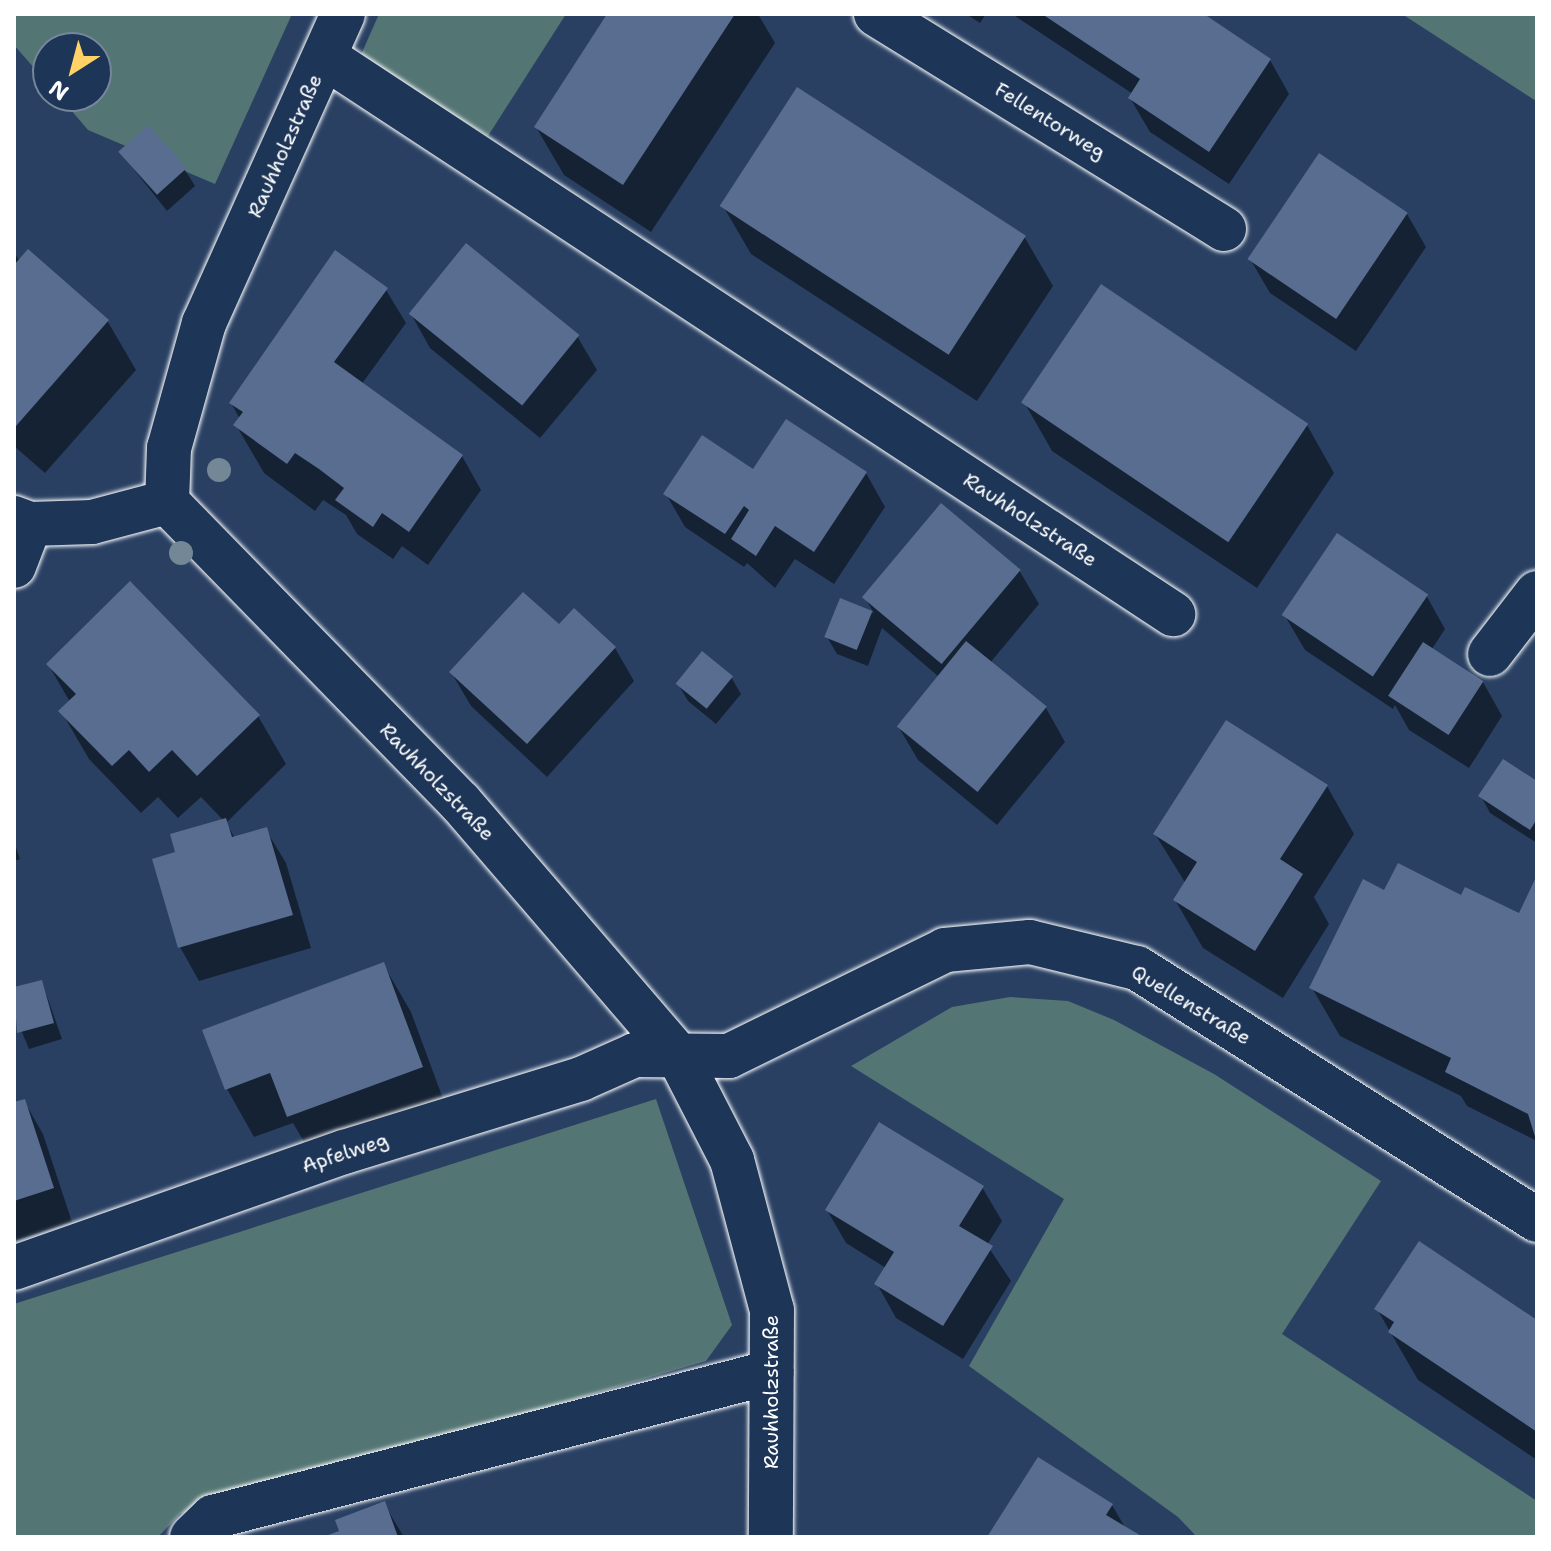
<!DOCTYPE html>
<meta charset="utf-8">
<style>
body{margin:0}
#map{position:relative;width:1551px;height:1551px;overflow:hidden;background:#294063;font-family:"Shantell Sans",sans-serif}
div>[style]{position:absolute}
.green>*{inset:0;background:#537574}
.shadow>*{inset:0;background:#0007}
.building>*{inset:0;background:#596d91;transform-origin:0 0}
.roads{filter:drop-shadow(0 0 2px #fff) drop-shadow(0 0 2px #fff)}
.minor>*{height:44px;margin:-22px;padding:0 22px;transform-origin:22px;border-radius:22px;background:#1d3557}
.trees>*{width:24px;height:24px;margin:-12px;border-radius:50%;background:#748796}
span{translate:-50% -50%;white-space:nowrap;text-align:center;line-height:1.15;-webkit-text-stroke:6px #1d3557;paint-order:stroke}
.street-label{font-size:20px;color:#fff}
.frame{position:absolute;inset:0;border:16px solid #fff;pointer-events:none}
.north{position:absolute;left:32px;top:32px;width:80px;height:80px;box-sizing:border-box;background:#1d3557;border:2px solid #77869a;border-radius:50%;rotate:216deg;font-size:22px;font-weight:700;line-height:32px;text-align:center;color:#fff}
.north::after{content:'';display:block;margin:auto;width:28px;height:36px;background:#ffd166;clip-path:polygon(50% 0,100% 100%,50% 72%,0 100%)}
</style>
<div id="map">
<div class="green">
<i style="clip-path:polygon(14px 14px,292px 14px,215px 184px,88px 130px,59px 96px,96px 96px,96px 48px,48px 48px,48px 84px,14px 45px)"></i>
<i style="clip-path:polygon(379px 14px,566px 14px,488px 136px,360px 57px)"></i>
<i style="clip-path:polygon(1402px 14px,1537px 14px,1537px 100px,1536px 101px)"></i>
<i style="clip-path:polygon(1010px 997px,1068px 1001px,1114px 1020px,1214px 1074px,1381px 1181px,1282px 1334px,1537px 1501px,1537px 1537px,1197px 1537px,1178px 1517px,969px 1366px,1064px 1199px,851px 1066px,952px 1007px)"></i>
<i style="clip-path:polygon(656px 1099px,732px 1325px,706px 1361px,180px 1514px,158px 1537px,14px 1537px,14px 1304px)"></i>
</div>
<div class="shadow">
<i style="clip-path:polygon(610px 14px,758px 14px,775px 43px,651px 232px,564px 175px,536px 127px)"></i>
<i style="clip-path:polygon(966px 14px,986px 14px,980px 23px)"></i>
<i style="clip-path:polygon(1012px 14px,1200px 14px,1270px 60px,1289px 94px,1229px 184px,1150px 132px,1130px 98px,1133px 94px)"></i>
<i style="clip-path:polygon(120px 152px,185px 170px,195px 186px,167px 211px)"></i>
<i style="clip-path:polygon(1320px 156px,1407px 214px,1426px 247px,1356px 351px,1270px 293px,1250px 259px)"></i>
<i style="clip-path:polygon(723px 206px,1025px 238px,1053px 286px,977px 401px,751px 254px)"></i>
<i style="clip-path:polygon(14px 252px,20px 262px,28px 252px,108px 322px,136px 370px,45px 473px,14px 446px)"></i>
<i style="clip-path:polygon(335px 252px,386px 290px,406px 323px,361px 385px,462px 456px,481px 490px,428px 565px,402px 546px,393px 559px,357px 534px,346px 515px,323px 500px,315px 511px,264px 473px,236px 425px,240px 419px,231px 403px)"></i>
<i style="clip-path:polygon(411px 314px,577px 336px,597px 370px,540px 438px,430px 348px)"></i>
<i style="clip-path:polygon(1024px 402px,1307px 425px,1334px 473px,1257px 588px,1052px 451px)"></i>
<i style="clip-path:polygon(754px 472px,866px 473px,885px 507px,834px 584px,795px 559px,775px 588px,747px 563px,744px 567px,685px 527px,666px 494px)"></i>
<i style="clip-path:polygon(1019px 570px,1039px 604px,990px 663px,1046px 708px,1065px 742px,997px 825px,918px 760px,898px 726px,939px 677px,882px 628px,868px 666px,837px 654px,827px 637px,841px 601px,874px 613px,865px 598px)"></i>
<i style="clip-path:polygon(1426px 595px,1445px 629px,1432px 649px,1483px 682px,1502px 716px,1469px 768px,1409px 730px,1395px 705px,1393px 709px,1305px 650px,1285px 616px)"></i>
<i style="clip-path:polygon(615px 648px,634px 681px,547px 777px,471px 706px,451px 672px)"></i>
<i style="clip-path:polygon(48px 664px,258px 716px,286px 764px,226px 823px,235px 838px,266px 830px,286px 863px,311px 948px,199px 981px,180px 947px,224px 821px,201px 797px,178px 818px,158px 797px,141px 813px,89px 759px,61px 711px,70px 702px)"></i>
<i style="clip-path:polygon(731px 677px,741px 694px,716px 724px,688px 701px,678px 684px)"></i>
<i style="clip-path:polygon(1537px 783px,1537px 843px,1490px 813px,1481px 796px)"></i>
<i style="clip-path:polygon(1327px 786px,1354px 834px,1314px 897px,1329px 924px,1283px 998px,1203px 948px,1175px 900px,1186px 884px,1155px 834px)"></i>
<i style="clip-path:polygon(14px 842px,20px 859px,14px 861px)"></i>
<i style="clip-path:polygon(1537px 879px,1537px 1141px,1467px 1106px,1461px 1096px,1340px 1036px,1312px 988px,1385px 893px,1462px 897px,1520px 915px)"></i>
<i style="clip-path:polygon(383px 964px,411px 1012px,449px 1115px,317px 1164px,293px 1123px,254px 1137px,227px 1089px)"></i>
<i style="clip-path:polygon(42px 982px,62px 1039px,29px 1049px,14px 1013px,14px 989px)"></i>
<i style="clip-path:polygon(24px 1101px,43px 1134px,72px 1222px,14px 1241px,14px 1104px)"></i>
<i style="clip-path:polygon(982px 1187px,1002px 1221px,987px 1245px,1011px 1281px,963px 1359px,896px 1318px,877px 1284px,886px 1268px,846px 1243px,827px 1210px)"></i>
<i style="clip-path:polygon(1377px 1309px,1537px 1322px,1537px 1460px,1418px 1380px)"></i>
<i style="clip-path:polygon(384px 1504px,404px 1537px,328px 1537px,342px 1532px)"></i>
<i style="clip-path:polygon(1112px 1505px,1126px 1529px,1139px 1537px,989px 1537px)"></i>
</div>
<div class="building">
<i style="clip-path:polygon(607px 14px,735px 14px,623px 185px,534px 127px)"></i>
<i style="clip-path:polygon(1042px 14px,1204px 14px,1271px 59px,1209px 152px,1128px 98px,1140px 79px)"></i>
<i style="left:797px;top:87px;width:273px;height:142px;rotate:33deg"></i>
<i style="left:148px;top:125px;width:58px;height:40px;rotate:48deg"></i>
<i style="left:1319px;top:153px;width:107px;height:128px;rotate:34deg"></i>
<i style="left:466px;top:243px;width:146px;height:91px;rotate:39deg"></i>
<i style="clip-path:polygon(28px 249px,109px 320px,16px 426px,14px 265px)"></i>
<i style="clip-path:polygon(335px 250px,388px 288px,334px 362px,463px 455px,409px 532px,382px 513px,373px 527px,335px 500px,344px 488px,319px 469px,295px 453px,287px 464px,233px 425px,243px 412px,229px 403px)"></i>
<i style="left:1101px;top:284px;width:250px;height:143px;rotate:34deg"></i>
<i style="clip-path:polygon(786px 419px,867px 472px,814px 552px,775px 526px,756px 556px,731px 539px,749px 510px,744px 506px,725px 534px,663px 494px,702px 435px,753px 469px)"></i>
<i style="left:941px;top:503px;width:104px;height:123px;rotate:40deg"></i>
<i style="left:1337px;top:533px;width:110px;height:99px;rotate:34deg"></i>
<i style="clip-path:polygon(130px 581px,260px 715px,197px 776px,172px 750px,149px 772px,129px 750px,112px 766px,58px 711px,76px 694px,46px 664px)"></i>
<i style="clip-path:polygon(523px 592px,559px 624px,574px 608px,616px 647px,527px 744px,449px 672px)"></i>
<i style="left:840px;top:598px;width:35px;height:42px;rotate:22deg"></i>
<i style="left:966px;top:641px;width:104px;height:110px;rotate:39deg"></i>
<i style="left:1423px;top:642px;width:72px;height:64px;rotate:33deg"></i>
<i style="left:702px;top:651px;width:40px;height:42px;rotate:39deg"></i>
<i style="clip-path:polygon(1226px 720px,1328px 785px,1280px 859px,1303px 874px,1255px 951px,1173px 900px,1197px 862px,1153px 834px)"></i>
<i style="clip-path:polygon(1503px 759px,1537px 781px,1537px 819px,1530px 830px,1478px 796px)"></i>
<i style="clip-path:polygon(226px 818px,232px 837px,267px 827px,293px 915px,178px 948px,152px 859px,175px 852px,170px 834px)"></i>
<i style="clip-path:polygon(1398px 863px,1461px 895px,1465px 887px,1519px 913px,1537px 875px,1537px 1143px,1528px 1114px,1445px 1072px,1451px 1058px,1309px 988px,1363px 879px,1384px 890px)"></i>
<i style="clip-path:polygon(384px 962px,423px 1067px,287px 1117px,270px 1073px,225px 1090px,202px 1030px)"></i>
<i style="clip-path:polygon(42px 980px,54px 1023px,17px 1033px,14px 987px)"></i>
<i style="clip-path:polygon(25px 1099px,54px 1188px,14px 1201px,14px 1102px)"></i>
<i style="clip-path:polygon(879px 1122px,984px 1186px,959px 1226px,993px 1246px,943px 1326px,874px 1284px,894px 1252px,825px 1210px)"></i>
<i style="clip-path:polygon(1419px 1241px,1537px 1320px,1537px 1432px,1388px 1332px,1394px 1322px,1374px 1309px)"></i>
<i style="clip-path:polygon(1038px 1457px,1113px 1504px,1106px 1515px,1143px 1537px,987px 1537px)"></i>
<i style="clip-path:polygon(385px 1501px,398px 1537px,323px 1537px,339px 1531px,335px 1520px)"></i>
</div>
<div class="roads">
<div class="minor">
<i style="left:343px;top:14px;width:339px;rotate:114.2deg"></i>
<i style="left:204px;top:323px;width:130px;rotate:105.6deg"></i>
<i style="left:169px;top:448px;width:54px;rotate:92.1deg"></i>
<i style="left:167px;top:502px;width:419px;rotate:45.7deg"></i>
<i style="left:460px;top:802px;width:336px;rotate:49.3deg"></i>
<i style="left:679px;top:1057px;width:116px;rotate:62.8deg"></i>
<i style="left:732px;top:1160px;width:155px;rotate:75.1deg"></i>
<i style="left:772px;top:1310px;width:227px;rotate:90.3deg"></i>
<i style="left:876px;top:14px;width:409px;rotate:31.7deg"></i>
<i style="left:325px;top:57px;width:1015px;rotate:33.3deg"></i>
<i style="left:14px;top:518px;width:17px;rotate:21deg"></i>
<i style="left:30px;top:524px;width:62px;rotate:-1.8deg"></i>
<i style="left:92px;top:522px;width:78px;rotate:-14.9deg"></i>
<i style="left:14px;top:566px;width:45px;rotate:-69.1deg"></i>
<i style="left:1490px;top:654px;width:77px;rotate:-52.4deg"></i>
<i style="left:14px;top:1268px;width:350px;rotate:-19.4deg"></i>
<i style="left:344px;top:1152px;width:248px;rotate:-17.1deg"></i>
<i style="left:581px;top:1079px;width:59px;rotate:-24deg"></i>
<i style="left:635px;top:1055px;width:94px;rotate:0.6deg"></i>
<i style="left:729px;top:1056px;width:241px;rotate:-26.1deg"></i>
<i style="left:945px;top:950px;width:85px;rotate:-5.4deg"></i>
<i style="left:1030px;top:942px;width:110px;rotate:13.7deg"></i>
<i style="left:1137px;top:968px;width:473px;rotate:32.2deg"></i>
<i style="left:192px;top:1537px;width:29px;rotate:-44deg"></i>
<i style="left:213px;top:1517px;width:577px;rotate:-14.54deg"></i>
</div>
</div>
<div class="trees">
<i style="left:219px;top:470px"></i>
<i style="left:181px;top:553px"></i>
</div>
<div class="street-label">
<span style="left:1050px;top:121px;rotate:32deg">Fellentorweg</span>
<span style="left:285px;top:146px;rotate:-66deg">Rauhholzstraße</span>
<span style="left:1030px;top:520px;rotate:33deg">Rauhholzstraße</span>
<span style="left:437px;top:782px;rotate:46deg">Rauhholzstraße</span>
<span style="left:1191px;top:1005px;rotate:31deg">Quellenstraße</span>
<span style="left:345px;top:1153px;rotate:-18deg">Apfelweg</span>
<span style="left:771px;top:1392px;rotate:-90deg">Rauhholzstraße</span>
</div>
<div class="frame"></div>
<div class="north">N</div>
</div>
